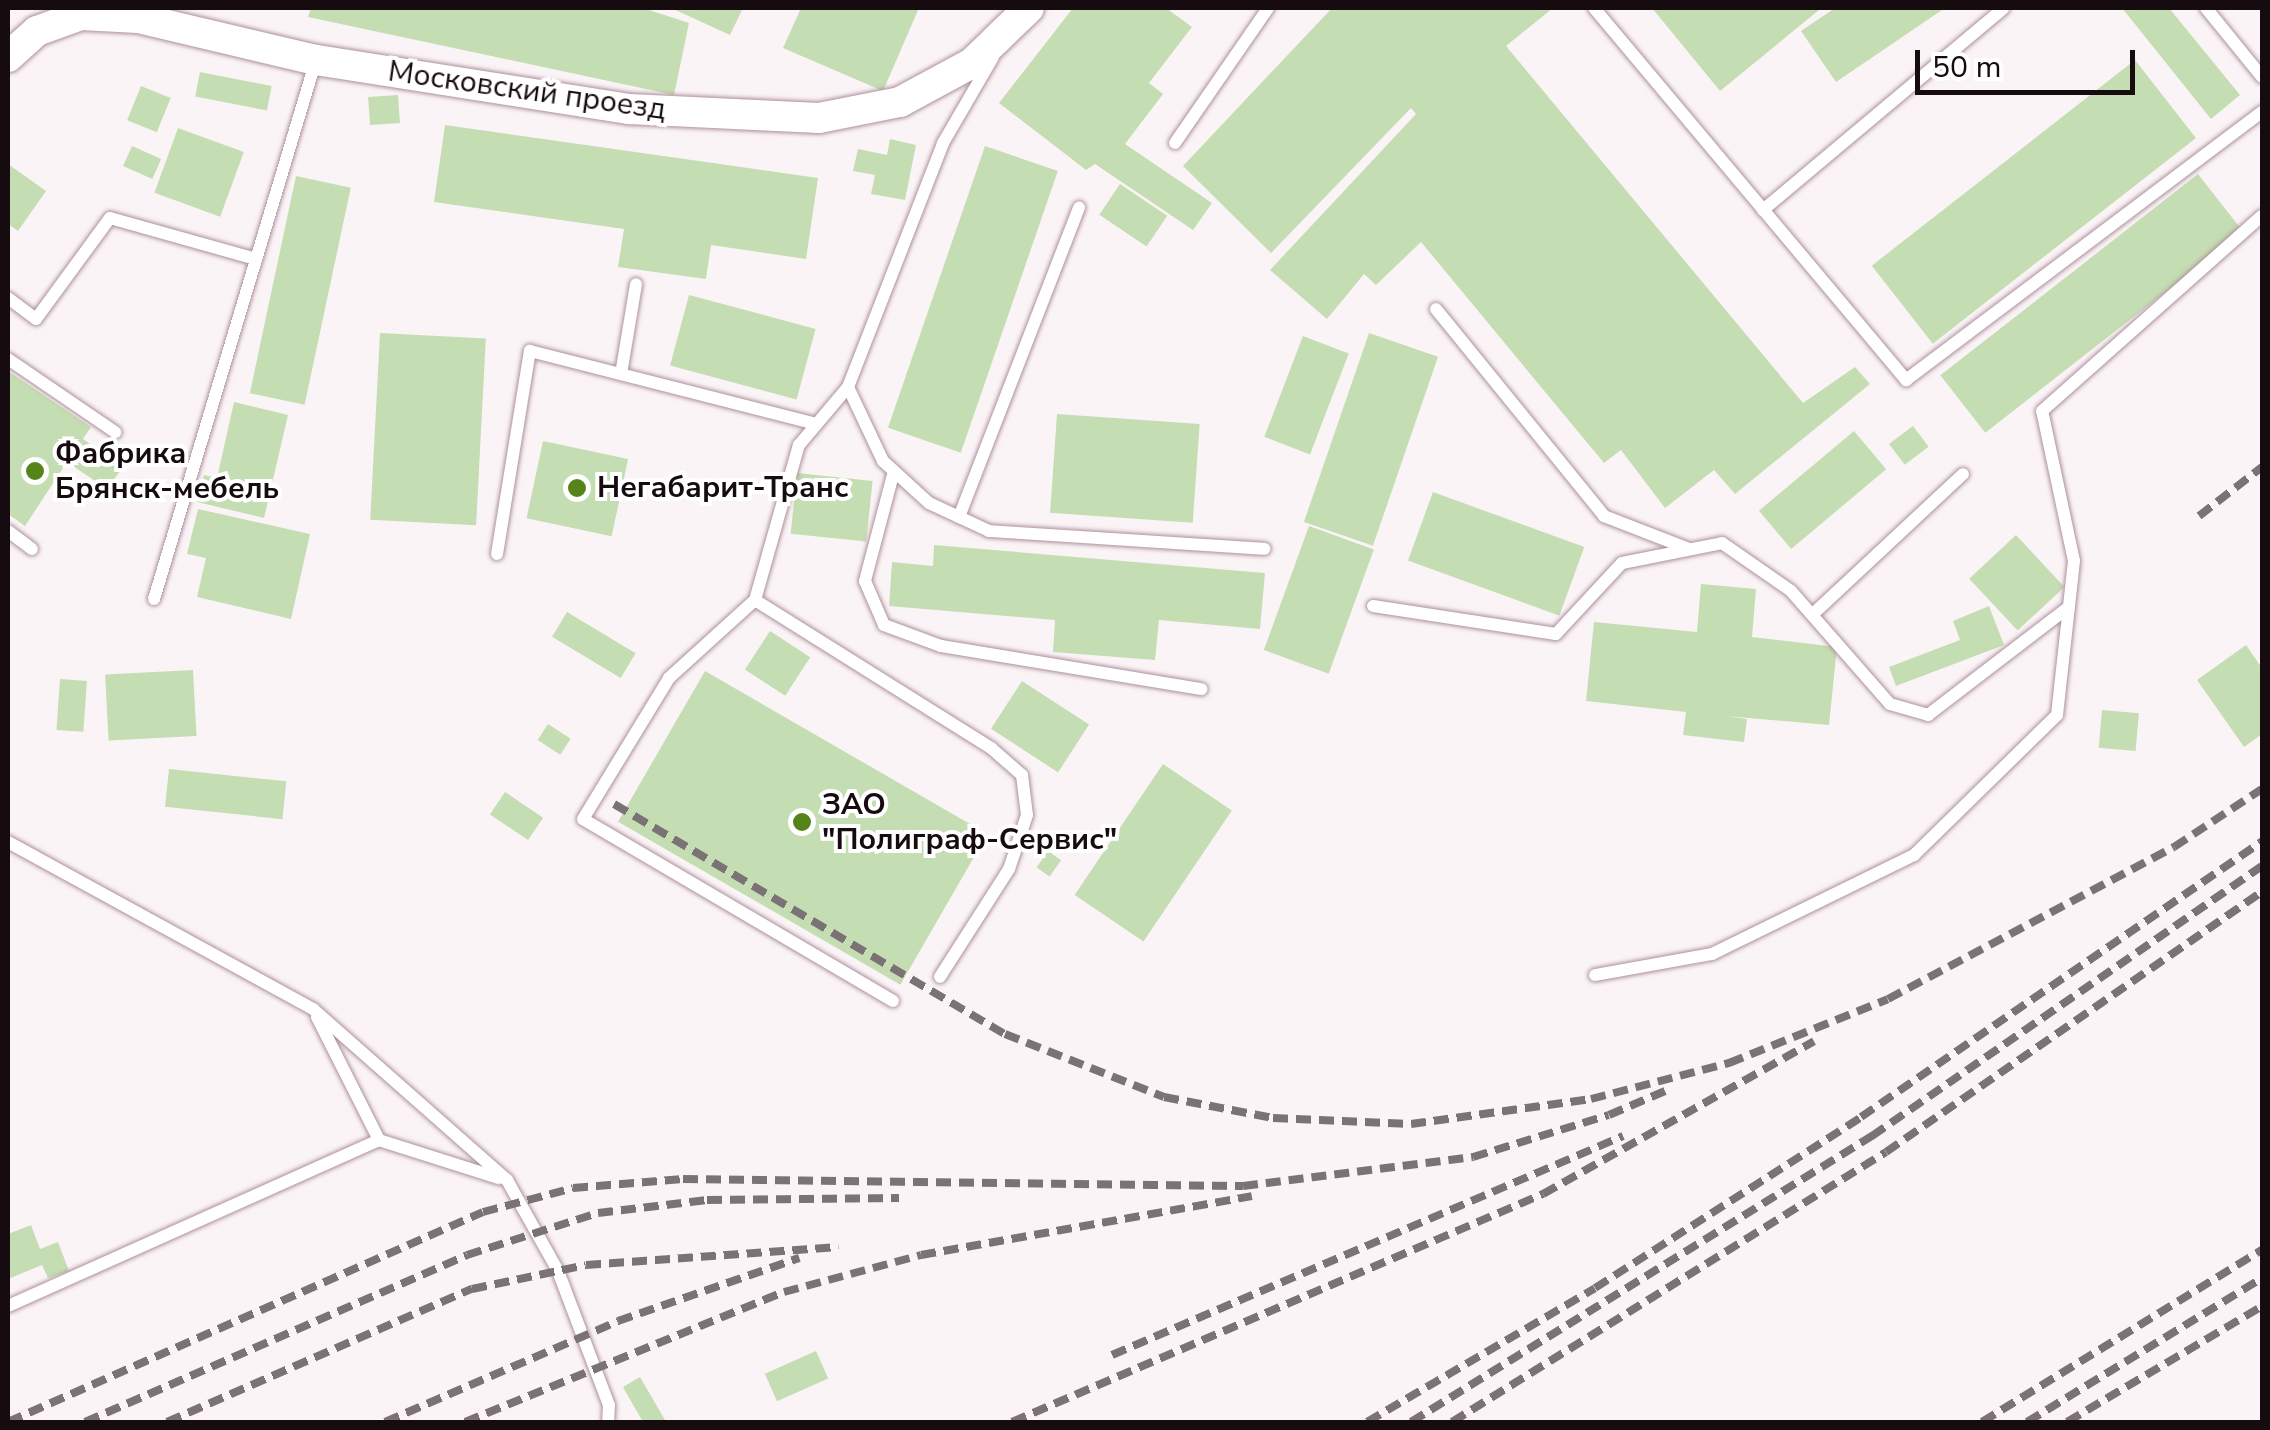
<!DOCTYPE html>
<meta charset="utf-8">
<style>
body{margin:0}
#map{position:relative;width:2270px;height:1430px;overflow:hidden;background:#fbf4f7;font-family:"Nunito Sans",sans-serif}
div>[style]{position:absolute}
.building>*{inset:0;background:#c5ddb2;transform-origin:0 0}
.roads{filter:drop-shadow(0 0 2px #ad909c) drop-shadow(0 0 2px #ad909c)}
.service>*{height:12px;margin:-6px;padding:0 6px;transform-origin:6px;border-radius:6px;background:#fff}
.tertiary>*{height:30px;margin:-15px;padding:0 15px;transform-origin:15px;border-radius:15px;background:#fff}
.rail>*{height:8px;margin-top:-4px;transform-origin:0;background:repeating-linear-gradient(90deg,#7b7276 0 15px,transparent 0 23px)}
.dots>*{width:28px;height:28px;translate:-50% -50%;box-sizing:border-box;border:5px solid #fff;border-radius:50%}
span{translate:-50% -50%;white-space:nowrap;text-align:center;line-height:1.15;-webkit-text-stroke:8px #fff;paint-order:stroke}
.street-label{font-size:30px;color:#160c10}
.poi-label{font-size:30px;color:#160c10;font-weight:700}
.left{translate:0 -50%;text-align:left}
.frame{position:absolute;inset:0;border:10px solid #160c10;pointer-events:none}
.scale{position:absolute;left:1915px;top:50px;width:220px;height:45px;box-sizing:border-box;border:5px solid #160c10;border-top:0;padding-left:12px;font-size:30px;line-height:35px;white-space:nowrap;color:#160c10;-webkit-text-stroke:8px #fff;paint-order:stroke}
</style>
<div id="map">
<div class="building">
<i style="clip-path:polygon(311px 8px,643px 8px,689px 23px,674px 95px,308px 17px)"></i>
<i style="clip-path:polygon(671px 8px,743px 8px,730px 35px)"></i>
<i style="clip-path:polygon(801px 8px,919px 8px,883px 91px,783px 48px)"></i>
<i style="clip-path:polygon(1073px 8px,1166px 8px,1192px 27px,1149px 83px,1163px 94px,1125px 144px,1212px 203px,1193px 230px,1095px 164px,1086px 170px,999px 103px)"></i>
<i style="clip-path:polygon(1332px 8px,1553px 8px,1506px 46px,1803px 403px,1855px 367px,1870px 384px,1735px 494px,1714px 470px,1665px 508px,1621px 450px,1604px 463px,1421px 242px,1376px 285px,1364px 274px,1327px 319px,1270px 270px,1416px 114px,1411px 108px,1271px 253px,1183px 166px)"></i>
<i style="clip-path:polygon(1652px 8px,1816px 8px,1819px 10px,1720px 91px)"></i>
<i style="clip-path:polygon(1835px 8px,1945px 8px,1836px 82px,1801px 31px)"></i>
<i style="clip-path:polygon(2122px 8px,2169px 8px,2240px 95px,2211px 119px)"></i>
<i style="left:2135px;top:60px;width:99px;height:334px;rotate:52deg"></i>
<i style="left:200px;top:72px;width:73px;height:25px;rotate:11deg"></i>
<i style="left:141px;top:86px;width:32px;height:37px;rotate:22deg"></i>
<i style="left:398px;top:95px;width:28px;height:30px;rotate:86deg"></i>
<i style="clip-path:polygon(445px 125px,818px 178px,806px 259px,711px 245px,706px 279px,618px 267px,624px 229px,434px 202px)"></i>
<i style="left:178px;top:128px;width:70px;height:69px;rotate:20deg"></i>
<i style="clip-path:polygon(890px 139px,916px 145px,905px 200px,871px 194px,875px 175px,853px 171px,858px 149px,887px 155px)"></i>
<i style="left:132px;top:146px;width:32px;height:22px;rotate:24deg"></i>
<i style="left:985px;top:146px;width:77px;height:298px;rotate:19deg"></i>
<i style="clip-path:polygon(8px 164px,46px 191px,18px 231px,8px 224px)"></i>
<i style="left:2198px;top:174px;width:73px;height:327px;rotate:52deg"></i>
<i style="left:296px;top:176px;width:56px;height:222px;rotate:12deg"></i>
<i style="left:1120px;top:184px;width:57px;height:37px;rotate:34deg"></i>
<i style="left:689px;top:295px;width:131px;height:73px;rotate:15deg"></i>
<i style="left:380px;top:333px;width:106px;height:187px;rotate:3deg"></i>
<i style="left:1369px;top:333px;width:73px;height:200px;rotate:19deg"></i>
<i style="left:1303px;top:336px;width:49px;height:108px;rotate:21deg"></i>
<i style="clip-path:polygon(8px 371px,91px 427px,83px 439px,123px 467px,107px 489px,67px 462px,25px 526px,8px 514px)"></i>
<i style="clip-path:polygon(234px 402px,288px 415px,264px 518px,197px 502px,204px 475px,217px 478px)"></i>
<i style="left:1057px;top:414px;width:143px;height:99px;rotate:4deg"></i>
<i style="left:1913px;top:426px;width:26px;height:30px;rotate:53deg"></i>
<i style="left:1854px;top:431px;width:50px;height:124px;rotate:50deg"></i>
<i style="left:543px;top:441px;width:87px;height:79px;rotate:12deg"></i>
<i style="left:797px;top:473px;width:76px;height:61px;rotate:6deg"></i>
<i style="left:1433px;top:492px;width:161px;height:73px;rotate:20deg"></i>
<i style="clip-path:polygon(198px 509px,310px 534px,291px 619px,197px 597px,206px 558px,187px 554px)"></i>
<i style="left:1309px;top:526px;width:69px;height:132px;rotate:20deg"></i>
<i style="left:2016px;top:535px;width:71px;height:64px;rotate:47deg"></i>
<i style="clip-path:polygon(934px 545px,1265px 573px,1260px 629px,1159px 620px,1155px 660px,1053px 652px,1055px 620px,889px 606px,892px 562px,933px 566px)"></i>
<i style="clip-path:polygon(1701px 584px,1756px 589px,1752px 637px,1837px 647px,1829px 725px,1725px 716px,1747px 719px,1744px 742px,1683px 735px,1686px 712px,1586px 701px,1594px 622px,1697px 632px)"></i>
<i style="clip-path:polygon(1989px 606px,2004px 645px,1896px 686px,1889px 667px,1960px 640px,1953px 621px)"></i>
<i style="left:567px;top:612px;width:80px;height:29px;rotate:31deg"></i>
<i style="left:770px;top:631px;width:48px;height:46px;rotate:33deg"></i>
<i style="clip-path:polygon(2246px 645px,2262px 668px,2262px 734px,2244px 747px,2197px 680px)"></i>
<i style="left:193px;top:670px;width:66px;height:88px;rotate:87deg"></i>
<i style="left:705px;top:671px;width:326px;height:174px;rotate:30deg"></i>
<i style="left:60px;top:679px;width:27px;height:51px;rotate:4deg"></i>
<i style="left:1022px;top:681px;width:80px;height:57px;rotate:33deg"></i>
<i style="left:2102px;top:710px;width:37px;height:38px;rotate:5deg"></i>
<i style="left:548px;top:724px;width:27px;height:19px;rotate:33deg"></i>
<i style="left:1163px;top:764px;width:83px;height:158px;rotate:34deg"></i>
<i style="left:169px;top:769px;width:118px;height:38px;rotate:6deg"></i>
<i style="left:505px;top:792px;width:46px;height:27px;rotate:34deg"></i>
<i style="left:1048px;top:851px;width:16px;height:20px;rotate:35deg"></i>
<i style="clip-path:polygon(31px 1225px,40px 1249px,58px 1242px,69px 1271px,48px 1278px,42px 1265px,8px 1279px,8px 1234px)"></i>
<i style="left:816px;top:1351px;width:30px;height:56px;rotate:66deg"></i>
<i style="clip-path:polygon(640px 1377px,665px 1420px,661px 1422px,643px 1422px,623px 1387px)"></i>
</div>
<div class="roads">
<div class="service">
<i style="left:1594px;top:8px;width:486px;rotate:50deg"></i>
<i style="left:1906px;top:380px;width:446px;rotate:-37deg"></i>
<i style="left:2206px;top:8px;width:89px;rotate:50.9deg"></i>
<i style="left:1175px;top:143px;width:164px;rotate:-55.4deg"></i>
<i style="left:1763px;top:210px;width:314px;rotate:-40deg"></i>
<i style="left:8px;top:298px;width:35px;rotate:37deg"></i>
<i style="left:36px;top:319px;width:125px;rotate:-53.8deg"></i>
<i style="left:110px;top:218px;width:152px;rotate:15.7deg"></i>
<i style="left:1436px;top:309px;width:267px;rotate:50.9deg"></i>
<i style="left:1604px;top:516px;width:91px;rotate:21.2deg"></i>
<i style="left:8px;top:359px;width:130px;rotate:34.3deg"></i>
<i style="left:621px;top:374px;width:91px;rotate:-80.5deg"></i>
<i style="left:848px;top:387px;width:82px;rotate:64.7deg"></i>
<i style="left:883px;top:461px;width:62px;rotate:42.4deg"></i>
<i style="left:929px;top:503px;width:66px;rotate:25deg"></i>
<i style="left:989px;top:531px;width:276px;rotate:3.7deg"></i>
<i style="left:894px;top:471px;width:114px;rotate:104.8deg"></i>
<i style="left:865px;top:581px;width:48px;rotate:66.6deg"></i>
<i style="left:884px;top:625px;width:61px;rotate:20.2deg"></i>
<i style="left:941px;top:646px;width:264px;rotate:9.4deg"></i>
<i style="left:959px;top:517px;width:332px;rotate:-68.8deg"></i>
<i style="left:8px;top:531px;width:30px;rotate:37deg"></i>
<i style="left:497px;top:554px;width:206px;rotate:-80.8deg"></i>
<i style="left:530px;top:351px;width:292px;rotate:14.3deg"></i>
<i style="left:154px;top:599px;width:563px;rotate:-73.27deg"></i>
<i style="left:755px;top:600px;width:279px;rotate:32.1deg"></i>
<i style="left:991px;top:748px;width:41px;rotate:41.1deg"></i>
<i style="left:1022px;top:775px;width:40px;rotate:82.9deg"></i>
<i style="left:1027px;top:815px;width:57px;rotate:108.4deg"></i>
<i style="left:1009px;top:869px;width:128px;rotate:122.6deg"></i>
<i style="left:1373px;top:606px;width:185px;rotate:8.7deg"></i>
<i style="left:1556px;top:634px;width:97px;rotate:-47.1deg"></i>
<i style="left:1622px;top:563px;width:102px;rotate:-11.3deg"></i>
<i style="left:1722px;top:543px;width:84px;rotate:34.8deg"></i>
<i style="left:1791px;top:591px;width:150px;rotate:48.8deg"></i>
<i style="left:1890px;top:704px;width:40px;rotate:16deg"></i>
<i style="left:1928px;top:715px;width:178px;rotate:-37.5deg"></i>
<i style="left:1813px;top:614px;width:205px;rotate:-43deg"></i>
<i style="left:8px;top:842px;width:348px;rotate:28.7deg"></i>
<i style="left:313px;top:1009px;width:259px;rotate:41.4deg"></i>
<i style="left:507px;top:1180px;width:104px;rotate:60.7deg"></i>
<i style="left:558px;top:1271px;width:143px;rotate:69.2deg"></i>
<i style="left:609px;top:1405px;width:17px;rotate:93deg"></i>
<i style="left:1595px;top:975px;width:119px;rotate:-10.2deg"></i>
<i style="left:1712px;top:954px;width:225px;rotate:-26.1deg"></i>
<i style="left:1914px;top:855px;width:200px;rotate:-44.4deg"></i>
<i style="left:2057px;top:715px;width:155px;rotate:-83.7deg"></i>
<i style="left:2074px;top:561px;width:153px;rotate:-102deg"></i>
<i style="left:2042px;top:411px;width:294px;rotate:-41.6deg"></i>
<i style="left:893px;top:1001px;width:359px;rotate:-149.6deg"></i>
<i style="left:583px;top:819px;width:165px;rotate:-58.6deg"></i>
<i style="left:669px;top:678px;width:116px;rotate:-42.2deg"></i>
<i style="left:755px;top:600px;width:161px;rotate:-74.2deg"></i>
<i style="left:799px;top:445px;width:76px;rotate:-49.8deg"></i>
<i style="left:848px;top:387px;width:262px;rotate:-68.7deg"></i>
<i style="left:943px;top:143px;width:99px;rotate:-59.8deg"></i>
<i style="left:317px;top:1017px;width:138px;rotate:63.2deg"></i>
<i style="left:8px;top:1306px;width:406px;rotate:-24.1deg"></i>
<i style="left:379px;top:1140px;width:126px;rotate:17.6deg"></i>
</div>
<div class="tertiary">
<i style="left:8px;top:57px;width:39px;rotate:-42deg"></i>
<i style="left:37px;top:31px;width:47px;rotate:-20deg"></i>
<i style="left:81px;top:15px;width:57px;rotate:3deg"></i>
<i style="left:138px;top:18px;width:183px;rotate:13.3deg"></i>
<i style="left:316px;top:60px;width:317px;rotate:8.9deg"></i>
<i style="left:629px;top:109px;width:190px;rotate:2.7deg"></i>
<i style="left:819px;top:118px;width:83px;rotate:-11.2deg"></i>
<i style="left:900px;top:102px;width:82px;rotate:-28.4deg"></i>
<i style="left:972px;top:63px;width:79px;rotate:-44deg"></i>
</div>
</div>
<div class="rail">
<i style="left:2199px;top:516px;width:80px;rotate:-37.9deg"></i>
<i style="left:614px;top:804px;width:454px;rotate:30.5deg"></i>
<i style="left:1005px;top:1034px;width:171px;rotate:21.6deg"></i>
<i style="left:1164px;top:1097px;width:111px;rotate:10.9deg"></i>
<i style="left:1273px;top:1118px;width:138px;rotate:2.5deg"></i>
<i style="left:1411px;top:1124px;width:182px;rotate:-7.9deg"></i>
<i style="left:1591px;top:1099px;width:143px;rotate:-14.6deg"></i>
<i style="left:1729px;top:1063px;width:171px;rotate:-21.9deg"></i>
<i style="left:1888px;top:999px;width:324px;rotate:-28deg"></i>
<i style="left:2174px;top:847px;width:105px;rotate:-33.4deg"></i>
<i style="left:1112px;top:1355px;width:556px;rotate:-23.2deg"></i>
<i style="left:8px;top:1422px;width:519px;rotate:-23.85deg"></i>
<i style="left:483px;top:1212px;width:93px;rotate:-14.9deg"></i>
<i style="left:573px;top:1188px;width:110px;rotate:-4.7deg"></i>
<i style="left:683px;top:1179px;width:560px;rotate:0.72deg"></i>
<i style="left:1243px;top:1186px;width:232px;rotate:-7.2deg"></i>
<i style="left:1473px;top:1157px;width:142px;rotate:-17.2deg"></i>
<i style="left:1609px;top:1115px;width:61px;rotate:-23.2deg"></i>
<i style="left:85px;top:1422px;width:417px;rotate:-23.6deg"></i>
<i style="left:467px;top:1255px;width:138px;rotate:-17.8deg"></i>
<i style="left:598px;top:1213px;width:110px;rotate:-6.8deg"></i>
<i style="left:707px;top:1200px;width:192px;rotate:-0.6deg"></i>
<i style="left:167px;top:1422px;width:333px;rotate:-23.6deg"></i>
<i style="left:472px;top:1289px;width:116px;rotate:-11.9deg"></i>
<i style="left:586px;top:1265px;width:253px;rotate:-4.1deg"></i>
<i style="left:385px;top:1422px;width:254px;rotate:-23.4deg"></i>
<i style="left:618px;top:1321px;width:192px;rotate:-19.2deg"></i>
<i style="left:465px;top:1422px;width:344px;rotate:-22.2deg"></i>
<i style="left:784px;top:1292px;width:142px;rotate:-15.1deg"></i>
<i style="left:921px;top:1255px;width:336px;rotate:-10.1deg"></i>
<i style="left:1012px;top:1422px;width:578px;rotate:-23.24deg"></i>
<i style="left:1543px;top:1194px;width:311px;rotate:-29.4deg"></i>
<i style="left:1367px;top:1422px;width:264px;rotate:-30.4deg"></i>
<i style="left:1595px;top:1288px;width:316px;rotate:-32.7deg"></i>
<i style="left:1861px;top:1117px;width:487px;rotate:-34.5deg"></i>
<i style="left:1411px;top:1422px;width:543px;rotate:-31.82deg"></i>
<i style="left:1872px;top:1136px;width:474px;rotate:-34.7deg"></i>
<i style="left:1452px;top:1422px;width:511px;rotate:-31.89deg"></i>
<i style="left:1886px;top:1152px;width:457px;rotate:-34.7deg"></i>
<i style="left:1982px;top:1422px;width:329px;rotate:-31.6deg"></i>
<i style="left:2027px;top:1422px;width:276px;rotate:-31.5deg"></i>
<i style="left:2067px;top:1422px;width:227px;rotate:-30.7deg"></i>
</div>
<div class="dots">
<i style="left:35px;top:471px;background:#558519"></i>
<i style="left:577px;top:488px;background:#558519"></i>
<i style="left:802px;top:822px;background:#558519"></i>
</div>
<div class="street-label">
<span style="left:527px;top:91px;rotate:8deg">Московский проезд</span>
</div>
<div class="poi-label">
<span class="left" style="left:55px;top:471px">Фабрика<br>Брянск-мебель</span>
<span class="left" style="left:597px;top:488px">Негабарит-Транс</span>
<span class="left" style="left:822px;top:822px">ЗАО<br>"Полиграф-Сервис"</span>
</div>
<div class="frame"></div>
<div class="scale">50 m</div>
</div>
